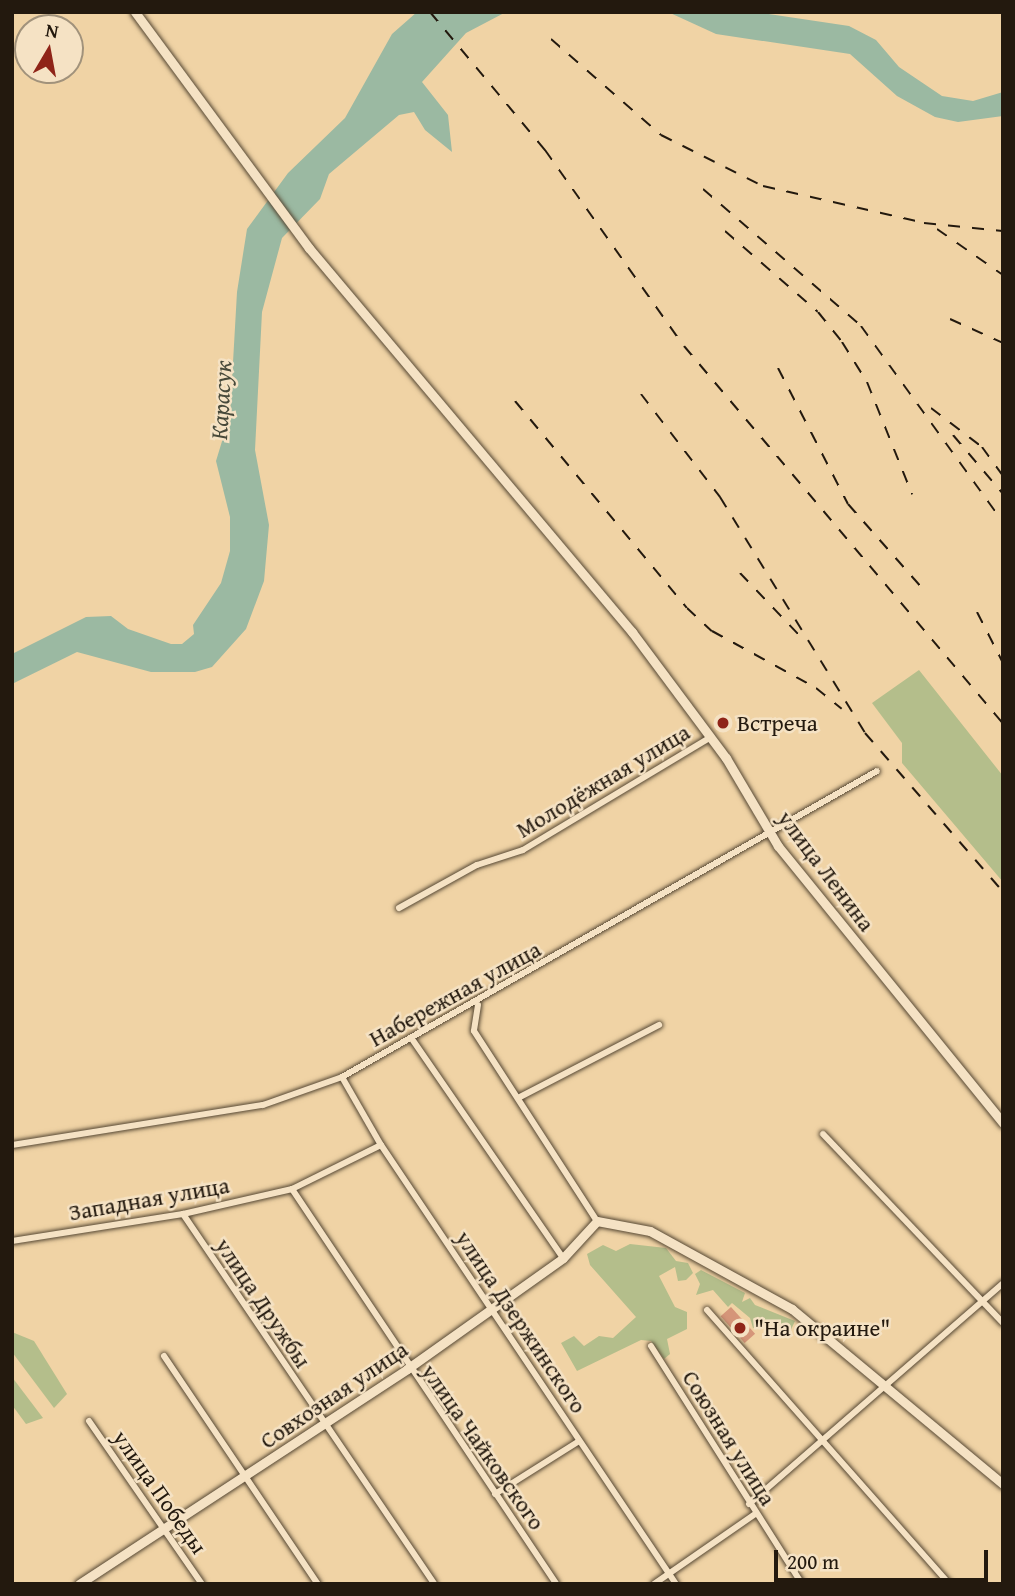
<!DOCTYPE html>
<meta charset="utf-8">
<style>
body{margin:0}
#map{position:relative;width:1015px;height:1596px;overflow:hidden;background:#f0d3a5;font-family:"Gentium Book Plus",serif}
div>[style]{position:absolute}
.green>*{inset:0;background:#b4be8b}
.water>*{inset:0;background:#9bb9a2}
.building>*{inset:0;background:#d59579;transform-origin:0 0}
.roads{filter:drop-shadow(0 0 2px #564834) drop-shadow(0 0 2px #564834)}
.street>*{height:6px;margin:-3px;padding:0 3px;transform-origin:3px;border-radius:3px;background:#f5e2c4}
.secondary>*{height:9px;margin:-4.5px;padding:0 4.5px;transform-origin:4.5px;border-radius:4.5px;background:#f5e2c4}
.rail>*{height:2px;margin-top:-1px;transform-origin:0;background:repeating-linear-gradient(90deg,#23190e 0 12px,transparent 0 24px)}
.dots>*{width:19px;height:19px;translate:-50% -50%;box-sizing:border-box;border:4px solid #f5e2c4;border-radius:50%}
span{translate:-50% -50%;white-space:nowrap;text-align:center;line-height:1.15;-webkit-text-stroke:5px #f5e2c4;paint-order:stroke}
.poi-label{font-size:23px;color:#23190e}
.left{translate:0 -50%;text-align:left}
.street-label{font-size:23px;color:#23190e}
.water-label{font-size:24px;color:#47493a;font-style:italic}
.frame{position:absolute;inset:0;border:14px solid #23190e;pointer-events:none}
.north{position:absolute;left:14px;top:14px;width:70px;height:70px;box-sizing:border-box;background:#f5e2c4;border:2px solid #a1927b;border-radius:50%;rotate:10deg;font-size:19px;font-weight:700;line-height:28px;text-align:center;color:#23190e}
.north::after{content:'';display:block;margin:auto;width:24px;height:32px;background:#8f2418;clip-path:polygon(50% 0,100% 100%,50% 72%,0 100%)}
.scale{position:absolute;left:774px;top:1550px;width:214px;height:32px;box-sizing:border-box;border:4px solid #23190e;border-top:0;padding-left:9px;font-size:21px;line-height:24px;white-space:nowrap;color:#23190e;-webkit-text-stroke:5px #f5e2c4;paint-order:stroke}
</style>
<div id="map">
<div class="green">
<i style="clip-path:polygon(919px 670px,1003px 776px,1003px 882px,902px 763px,902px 743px,872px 703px)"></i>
<i style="clip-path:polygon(630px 1244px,666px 1248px,676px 1261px,688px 1263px,693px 1273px,686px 1280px,678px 1281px,675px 1267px,659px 1276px,675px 1307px,687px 1312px,687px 1329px,667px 1339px,670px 1354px,664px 1359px,651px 1341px,641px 1340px,577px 1371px,561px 1343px,574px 1336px,584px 1346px,599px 1336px,613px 1338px,636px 1317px,590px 1265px,587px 1254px,603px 1245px,616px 1251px)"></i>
<i style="clip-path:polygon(701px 1270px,745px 1293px,742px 1302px,750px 1298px,755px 1305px,795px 1321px,789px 1334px,771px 1324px,753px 1328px,750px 1318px,732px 1303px,728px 1307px,713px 1290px,696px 1295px,700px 1284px,695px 1274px)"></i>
<i style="clip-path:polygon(12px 1332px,34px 1341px,67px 1394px,54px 1408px,12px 1352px)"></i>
<i style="clip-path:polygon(12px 1377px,43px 1418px,26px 1424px,12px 1405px)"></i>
</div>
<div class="water">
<i style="clip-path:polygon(417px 12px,506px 12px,466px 33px,422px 82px,448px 115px,452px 152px,425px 130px,414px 112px,399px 115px,329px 174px,320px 199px,282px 238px,262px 312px,255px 450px,269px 525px,264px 581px,246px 629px,212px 667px,195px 672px,151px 672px,77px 652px,12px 684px,12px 654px,86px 617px,111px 616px,128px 629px,171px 644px,182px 644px,194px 634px,193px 625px,221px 583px,230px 551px,230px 517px,216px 461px,230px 415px,237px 292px,247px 229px,288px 173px,345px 118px,392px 34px)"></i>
<i style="clip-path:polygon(668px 12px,755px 12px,849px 26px,876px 40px,899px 67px,942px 96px,973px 101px,1003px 92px,1003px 116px,958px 122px,935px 117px,897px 96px,850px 54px,716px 34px)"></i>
</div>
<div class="building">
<i style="left:731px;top:1307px;width:36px;height:14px;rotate:48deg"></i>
</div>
<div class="roads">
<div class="street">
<i style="left:399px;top:908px;width:89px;rotate:-28.9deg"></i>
<i style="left:477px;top:865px;width:48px;rotate:-18.1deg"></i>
<i style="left:523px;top:850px;width:219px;rotate:-31deg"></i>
<i style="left:478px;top:1005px;width:26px;rotate:99deg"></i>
<i style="left:474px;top:1031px;width:226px;rotate:57.1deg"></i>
<i style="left:412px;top:1039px;width:266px;rotate:55.4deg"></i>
<i style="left:342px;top:1077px;width:78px;rotate:60.2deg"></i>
<i style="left:381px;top:1145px;width:529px;rotate:56.1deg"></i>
<i style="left:518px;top:1098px;width:159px;rotate:-27.4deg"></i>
<i style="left:823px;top:1134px;width:261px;rotate:46.4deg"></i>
<i style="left:12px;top:1145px;width:254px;rotate:-9.1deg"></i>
<i style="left:263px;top:1105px;width:84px;rotate:-19.5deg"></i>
<i style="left:342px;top:1077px;width:616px;rotate:-29.77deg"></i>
<i style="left:292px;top:1189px;width:475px;rotate:56.2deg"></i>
<i style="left:183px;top:1214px;width:447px;rotate:55.8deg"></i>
<i style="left:12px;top:1241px;width:173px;rotate:-9deg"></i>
<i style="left:183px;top:1214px;width:112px;rotate:-12.9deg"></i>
<i style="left:292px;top:1189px;width:99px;rotate:-26.3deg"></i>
<i style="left:707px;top:1310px;width:366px;rotate:48.5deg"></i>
<i style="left:651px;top:1346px;width:282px;rotate:57.6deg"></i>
<i style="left:164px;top:1356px;width:275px;rotate:56deg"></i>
<i style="left:89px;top:1421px;width:198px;rotate:55.3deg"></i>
<i style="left:495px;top:1494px;width:99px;rotate:-32.2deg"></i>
<i style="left:749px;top:1504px;width:337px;rotate:-41deg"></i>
<i style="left:654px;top:1584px;width:123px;rotate:-34.7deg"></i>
</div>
<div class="secondary">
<i style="left:135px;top:12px;width:293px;rotate:53.6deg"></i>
<i style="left:309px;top:248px;width:502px;rotate:49.93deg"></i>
<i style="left:632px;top:632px;width:157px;rotate:53.3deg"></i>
<i style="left:726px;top:758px;width:102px;rotate:59.4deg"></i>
<i style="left:778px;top:846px;width:357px;rotate:50.9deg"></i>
<i style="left:79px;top:1584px;width:392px;rotate:-33.2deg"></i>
<i style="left:407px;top:1369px;width:191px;rotate:-35.4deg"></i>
<i style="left:563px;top:1258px;width:50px;rotate:-47.4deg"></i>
<i style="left:597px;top:1221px;width:54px;rotate:10.7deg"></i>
<i style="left:650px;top:1231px;width:162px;rotate:28.8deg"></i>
<i style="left:792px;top:1309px;width:274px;rotate:39.7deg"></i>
</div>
</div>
<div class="rail">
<i style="left:430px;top:12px;width:180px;rotate:50.2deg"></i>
<i style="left:545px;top:150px;width:240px;rotate:54.7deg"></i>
<i style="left:684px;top:346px;width:494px;rotate:49.8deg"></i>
<i style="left:551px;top:39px;width:146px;rotate:41.1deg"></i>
<i style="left:661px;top:135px;width:114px;rotate:26.6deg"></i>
<i style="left:763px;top:186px;width:165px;rotate:12.9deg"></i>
<i style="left:924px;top:223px;width:79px;rotate:5.8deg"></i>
<i style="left:703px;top:189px;width:209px;rotate:40.9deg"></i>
<i style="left:861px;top:326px;width:242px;rotate:54.1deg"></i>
<i style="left:937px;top:229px;width:80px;rotate:34.9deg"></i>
<i style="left:725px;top:231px;width:123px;rotate:41.1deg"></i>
<i style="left:818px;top:312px;width:38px;rotate:51deg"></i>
<i style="left:842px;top:342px;width:47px;rotate:58deg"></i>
<i style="left:867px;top:382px;width:121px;rotate:68.1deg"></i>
<i style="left:950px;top:319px;width:58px;rotate:24.4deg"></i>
<i style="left:778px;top:368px;width:153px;rotate:62.8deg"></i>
<i style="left:848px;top:504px;width:113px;rotate:48.6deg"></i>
<i style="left:641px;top:394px;width:130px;rotate:52.5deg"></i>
<i style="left:720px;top:497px;width:277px;rotate:58.4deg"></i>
<i style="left:865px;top:733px;width:211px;rotate:49deg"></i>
<i style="left:515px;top:401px;width:269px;rotate:50.3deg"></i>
<i style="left:687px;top:608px;width:34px;rotate:43deg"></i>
<i style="left:712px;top:631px;width:119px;rotate:28.7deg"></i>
<i style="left:816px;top:688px;width:33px;rotate:39deg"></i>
<i style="left:931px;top:408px;width:64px;rotate:37.4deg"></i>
<i style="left:982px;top:447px;width:36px;rotate:54deg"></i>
<i style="left:953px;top:435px;width:77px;rotate:49.7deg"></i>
<i style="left:740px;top:573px;width:84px;rotate:46.4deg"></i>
<i style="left:977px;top:612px;width:57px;rotate:63deg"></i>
</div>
<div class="dots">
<i style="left:723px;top:723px;background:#8f2418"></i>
<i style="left:740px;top:1328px;background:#8f2418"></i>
</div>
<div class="poi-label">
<span class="left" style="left:737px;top:723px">Встреча</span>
<span class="left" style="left:754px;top:1328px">"На окраине"</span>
</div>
<div class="street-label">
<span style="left:603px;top:781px;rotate:-31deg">Молодёжная улица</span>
<span style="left:826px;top:871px;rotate:53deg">улица Ленина</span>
<span style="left:455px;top:994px;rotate:-29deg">Набережная улица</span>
<span style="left:149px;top:1199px;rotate:-10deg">Западная улица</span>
<span style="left:263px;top:1303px;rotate:56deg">улица Дружбы</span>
<span style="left:521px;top:1322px;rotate:56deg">улица Дзержинского</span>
<span style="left:334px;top:1395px;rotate:-34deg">Совхозная улица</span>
<span style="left:729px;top:1438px;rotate:58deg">Союзная улица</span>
<span style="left:483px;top:1447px;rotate:55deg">улица Чайковского</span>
<span style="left:160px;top:1492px;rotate:55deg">улица Победы</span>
</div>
<div class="water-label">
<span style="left:221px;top:400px;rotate:-87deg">Карасук</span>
</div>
<div class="frame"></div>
<div class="north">N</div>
<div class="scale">200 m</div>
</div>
